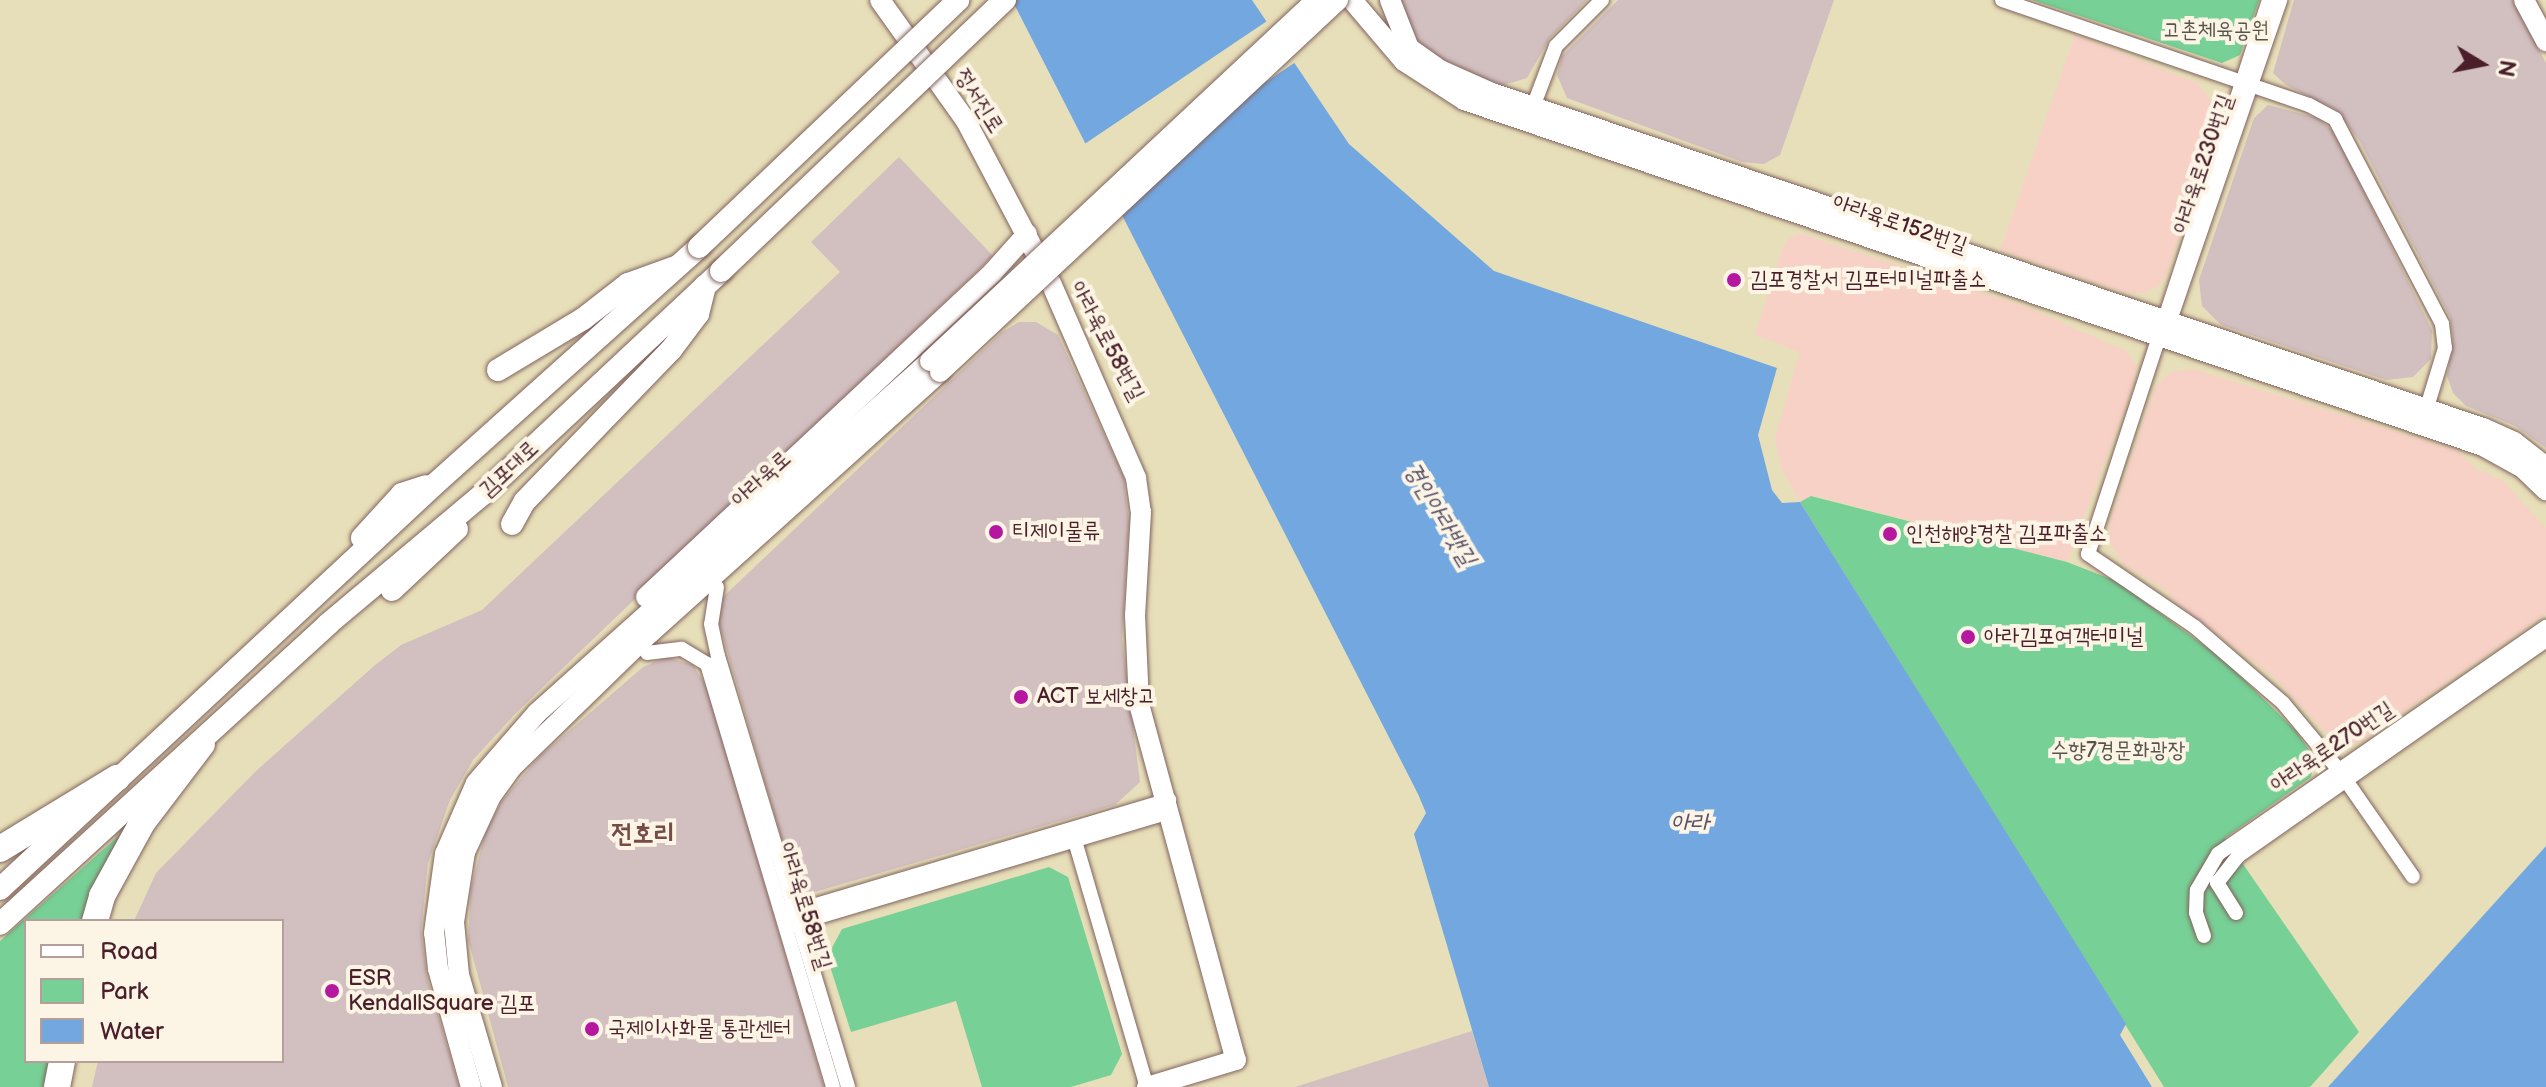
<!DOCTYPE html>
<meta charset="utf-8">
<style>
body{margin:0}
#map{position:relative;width:2546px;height:1087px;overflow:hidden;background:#e7dfb9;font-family:"Balsamiq Sans","Poor Story",sans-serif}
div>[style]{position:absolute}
.built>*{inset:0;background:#f7d1c6}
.industrial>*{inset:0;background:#d2bfbf}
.green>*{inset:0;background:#77d096}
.water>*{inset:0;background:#73a7e0}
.pier>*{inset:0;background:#e7dfb9;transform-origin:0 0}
.roads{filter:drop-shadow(0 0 2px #81625d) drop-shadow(0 0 2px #81625d)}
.street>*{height:14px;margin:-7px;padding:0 7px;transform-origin:7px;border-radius:7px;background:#fff}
.secondary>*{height:20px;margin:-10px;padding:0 10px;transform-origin:10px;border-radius:10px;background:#fff}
.primary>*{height:22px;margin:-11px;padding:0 11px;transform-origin:11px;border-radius:11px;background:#fff}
.highway>*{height:26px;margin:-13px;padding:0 13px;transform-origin:13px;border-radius:13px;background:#fff}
.bridges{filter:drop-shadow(0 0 2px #81625d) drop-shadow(0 0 2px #81625d)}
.secondary-bridge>*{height:20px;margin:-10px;padding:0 10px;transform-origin:10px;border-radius:10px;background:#fff}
.primary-bridge>*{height:22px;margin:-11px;padding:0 11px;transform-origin:11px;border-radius:11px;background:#fff}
.dots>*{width:22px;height:22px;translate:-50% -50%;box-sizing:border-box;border:4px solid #fcf5e5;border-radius:50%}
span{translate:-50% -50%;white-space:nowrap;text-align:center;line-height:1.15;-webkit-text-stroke:8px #fcf5e5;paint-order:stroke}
.park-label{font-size:22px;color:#58544b}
.street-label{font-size:22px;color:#4a1f2b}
.poi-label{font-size:22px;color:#4a1f2b}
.left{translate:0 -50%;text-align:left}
.water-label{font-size:24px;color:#584f6a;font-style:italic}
.quarter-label{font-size:26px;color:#754c47;font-weight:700}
.legend{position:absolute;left:24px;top:919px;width:260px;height:144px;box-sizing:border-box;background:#fcf5e5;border:2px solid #b59f9b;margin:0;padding:10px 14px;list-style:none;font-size:24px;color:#4a1f2b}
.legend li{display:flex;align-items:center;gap:16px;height:40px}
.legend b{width:40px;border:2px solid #b59f9b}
.north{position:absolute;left:2442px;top:24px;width:80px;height:80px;-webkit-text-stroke:6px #fcf5e5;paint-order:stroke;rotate:100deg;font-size:22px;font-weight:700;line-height:32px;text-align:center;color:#4a1f2b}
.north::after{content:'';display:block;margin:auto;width:28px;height:36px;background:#4a1f2b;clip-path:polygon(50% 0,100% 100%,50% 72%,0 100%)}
</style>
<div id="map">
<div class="built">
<i style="clip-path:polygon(2075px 35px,2197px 83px,2217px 107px,2217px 124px,2167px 273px,2158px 286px,2144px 293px,2123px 292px,2000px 250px)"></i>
<i style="clip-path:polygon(1802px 234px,2029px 308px,2128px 352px,2136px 367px,2134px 384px,2067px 562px,1828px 499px,1811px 496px,1800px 502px,1782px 470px,1775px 439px,1800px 352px,1755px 335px,1783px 247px,1790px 237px)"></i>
<i style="clip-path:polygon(2194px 369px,2458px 451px,2475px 468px,2502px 480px,2546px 528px,2546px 614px,2363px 740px,2347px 746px,2335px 742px,2274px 677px,2177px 604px,2165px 589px,2123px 564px,2109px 541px,2110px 523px,2155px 387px,2171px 372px)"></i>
</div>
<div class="industrial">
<i style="clip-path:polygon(1394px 0,1587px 0,1550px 38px,1527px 78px,1501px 86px,1460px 72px,1419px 46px)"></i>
<i style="clip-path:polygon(1618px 0,1834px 0,1780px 155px,1764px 164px,1742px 162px,1567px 98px,1557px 75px,1562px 56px)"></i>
<i style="clip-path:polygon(2294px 0,2513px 0,2546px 63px,2546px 448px,2515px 426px,2466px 406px,2453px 393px,2447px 376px,2453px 341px,2450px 317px,2359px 140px,2336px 110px,2286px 85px,2273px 73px)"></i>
<i style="clip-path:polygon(2268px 105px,2318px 118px,2335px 133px,2432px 330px,2431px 359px,2413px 377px,2386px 380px,2221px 325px,2202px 306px,2199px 280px,2254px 118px)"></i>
<i style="clip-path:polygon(899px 157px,993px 256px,516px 713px,473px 760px,450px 800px,428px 863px,421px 931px,427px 977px,459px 1087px,92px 1087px,98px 1061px,282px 1061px,282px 921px,134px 921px,156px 873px,256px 771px,374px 666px,401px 645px,482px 610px,840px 272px,811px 242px)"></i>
<i style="clip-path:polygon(1019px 322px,1036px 322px,1058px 335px,1124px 478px,1129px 523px,1122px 639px,1140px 782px,1115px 805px,808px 894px,793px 878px,719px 623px,722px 598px,1001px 333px)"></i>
<i style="clip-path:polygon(667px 657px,693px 665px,708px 689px,824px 1087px,508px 1087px,468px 939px,471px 888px,485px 834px,502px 801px,539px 757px,643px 667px)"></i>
<i style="clip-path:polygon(1472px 1031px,1489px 1087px,1295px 1087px)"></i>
</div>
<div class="green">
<i style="clip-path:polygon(2032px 0,2259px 0,2240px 55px,2222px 63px)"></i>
<i style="clip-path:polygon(1811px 496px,2067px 562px,2116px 581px,2224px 660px,2296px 731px,2315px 759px,2311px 777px,2225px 838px,2359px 1032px,2310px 1087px,2164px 1087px,1800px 502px)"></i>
<i style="clip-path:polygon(140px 817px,85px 921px,26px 921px,26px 1061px,52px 1061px,47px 1087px,0 1087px,0 941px)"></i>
<i style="clip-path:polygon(1049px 867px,1068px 877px,1122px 1054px,1111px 1075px,1071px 1087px,982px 1087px,956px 1001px,851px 1032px,827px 957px,842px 929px)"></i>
</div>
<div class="water">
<i style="clip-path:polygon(1012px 0,1252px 0,1349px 144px,1494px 271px,1777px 368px,1758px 435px,1772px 490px,1782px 503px,1800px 502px,2126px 1024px,2120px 1035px,2152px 1087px,1489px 1087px,1414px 834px,1426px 813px,1418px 794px)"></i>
<i style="clip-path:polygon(2546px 846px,2546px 1087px,2328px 1087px)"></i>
</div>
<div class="pier">
<i style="left:1270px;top:19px;width:50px;height:233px;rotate:56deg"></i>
</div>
<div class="roads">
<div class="street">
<i style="left:2002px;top:0;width:324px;rotate:18.9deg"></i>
<i style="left:2309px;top:105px;width:30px;rotate:28deg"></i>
<i style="left:2335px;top:119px;width:231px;rotate:62.4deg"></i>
<i style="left:2442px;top:324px;width:24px;rotate:83deg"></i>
<i style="left:2445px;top:348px;width:72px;rotate:106.9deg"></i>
<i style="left:2269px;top:0;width:583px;rotate:108.09deg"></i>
<i style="left:2088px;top:554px;width:130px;rotate:34.3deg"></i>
<i style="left:2195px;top:627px;width:116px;rotate:40.8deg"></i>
<i style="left:2283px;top:703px;width:86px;rotate:50.2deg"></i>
<i style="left:2338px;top:769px;width:131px;rotate:55.2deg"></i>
<i style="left:1533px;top:107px;width:65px;rotate:-69.3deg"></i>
<i style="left:1556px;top:46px;width:65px;rotate:-45deg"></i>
<i style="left:2167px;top:329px;width:348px;rotate:-71deg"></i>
<i style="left:717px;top:587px;width:37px;rotate:99deg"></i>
<i style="left:711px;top:624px;width:33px;rotate:78deg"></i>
<i style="left:718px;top:656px;width:450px;rotate:73.2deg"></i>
<i style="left:647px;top:653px;width:35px;rotate:-7deg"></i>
<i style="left:682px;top:649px;width:29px;rotate:31deg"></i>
<i style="left:707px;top:664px;width:441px;rotate:73.4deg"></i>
<i style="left:1075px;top:841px;width:256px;rotate:73.7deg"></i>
<i style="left:2236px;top:913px;width:36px;rotate:-122deg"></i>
<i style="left:2217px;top:883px;width:34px;rotate:-52deg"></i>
<i style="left:2238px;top:856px;width:376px;rotate:-35deg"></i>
<i style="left:786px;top:914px;width:400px;rotate:-16.6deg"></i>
<i style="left:791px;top:925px;width:395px;rotate:-16.6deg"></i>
<i style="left:2204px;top:936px;width:24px;rotate:-109deg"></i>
<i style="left:2196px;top:913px;width:23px;rotate:-88deg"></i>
<i style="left:2197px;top:890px;width:42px;rotate:-59.7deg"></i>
<i style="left:2218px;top:854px;width:399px;rotate:-34.7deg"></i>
</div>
<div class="secondary">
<i style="left:880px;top:0;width:148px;rotate:54.6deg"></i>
<i style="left:966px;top:121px;width:172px;rotate:62.2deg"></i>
<i style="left:1352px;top:0;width:80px;rotate:49.6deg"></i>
<i style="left:1404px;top:61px;width:72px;rotate:33deg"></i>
<i style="left:1464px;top:100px;width:1076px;rotate:18.75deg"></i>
<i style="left:2483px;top:446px;width:46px;rotate:28.8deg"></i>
<i style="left:2523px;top:468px;width:32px;rotate:44deg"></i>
<i style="left:1390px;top:0;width:52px;rotate:68.4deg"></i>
<i style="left:2524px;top:0;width:47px;rotate:61.8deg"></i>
<i style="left:1406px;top:46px;width:42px;rotate:35.2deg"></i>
<i style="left:1440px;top:70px;width:57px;rotate:23.9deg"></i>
<i style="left:1492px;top:93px;width:1046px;rotate:18.68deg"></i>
<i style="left:2483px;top:428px;width:34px;rotate:24deg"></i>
<i style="left:2514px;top:442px;width:41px;rotate:38deg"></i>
<i style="left:1051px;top:283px;width:213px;rotate:66.4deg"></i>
<i style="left:1136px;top:478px;width:34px;rotate:82deg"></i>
<i style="left:1141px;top:512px;width:103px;rotate:93.3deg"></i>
<i style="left:1135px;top:615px;width:89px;rotate:87.4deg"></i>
<i style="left:1139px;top:704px;width:369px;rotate:74.8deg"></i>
<i style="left:1236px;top:1060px;width:93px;rotate:163.1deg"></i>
<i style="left:646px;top:597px;width:475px;rotate:-43.1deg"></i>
<i style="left:993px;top:272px;width:51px;rotate:-48.2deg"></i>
<i style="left:471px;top:1087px;width:123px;rotate:-105.6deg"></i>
<i style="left:438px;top:969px;width:36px;rotate:-96deg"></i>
<i style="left:434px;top:933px;width:80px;rotate:-82.1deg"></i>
<i style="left:445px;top:854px;width:77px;rotate:-66.4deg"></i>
<i style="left:476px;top:783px;width:93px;rotate:-48.9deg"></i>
<i style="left:537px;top:713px;width:528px;rotate:-41.85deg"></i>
<i style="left:492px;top:1087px;width:117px;rotate:-106.4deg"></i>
<i style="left:459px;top:975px;width:53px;rotate:-95.4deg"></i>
<i style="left:454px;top:922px;width:71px;rotate:-81.1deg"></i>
<i style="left:465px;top:852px;width:62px;rotate:-65.1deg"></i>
<i style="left:491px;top:796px;width:36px;rotate:-54deg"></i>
<i style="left:512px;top:767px;width:192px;rotate:-44.2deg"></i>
<i style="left:650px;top:633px;width:390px;rotate:-42deg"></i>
</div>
<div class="primary">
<i style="left:498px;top:370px;width:99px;rotate:-31deg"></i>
<i style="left:583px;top:319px;width:57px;rotate:-37.9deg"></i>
<i style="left:628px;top:284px;width:50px;rotate:-19.9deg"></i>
<i style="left:512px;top:524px;width:26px;rotate:-61deg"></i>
<i style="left:525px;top:501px;width:210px;rotate:-46deg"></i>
<i style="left:671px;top:350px;width:45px;rotate:-53.1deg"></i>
<i style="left:698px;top:314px;width:29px;rotate:-76deg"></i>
<i style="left:362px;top:538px;width:59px;rotate:-47.7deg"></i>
<i style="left:402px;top:494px;width:25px;rotate:-18deg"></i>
<i style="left:392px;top:590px;width:89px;rotate:-43.2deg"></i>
<i style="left:0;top:889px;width:594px;rotate:-42.95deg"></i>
<i style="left:435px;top:484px;width:355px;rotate:-41.9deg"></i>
<i style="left:0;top:924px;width:445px;rotate:-42.4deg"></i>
<i style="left:328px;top:624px;width:202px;rotate:-40deg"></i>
<i style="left:483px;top:494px;width:326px;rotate:-43.1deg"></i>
</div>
<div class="highway">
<i style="left:0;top:849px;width:137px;rotate:-31.3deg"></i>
<i style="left:95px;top:921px;width:26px;rotate:-74deg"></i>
<i style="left:102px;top:896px;width:83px;rotate:-61.3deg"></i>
<i style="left:142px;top:823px;width:99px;rotate:-52.8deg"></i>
<i style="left:57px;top:1087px;width:26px;rotate:-79deg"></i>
</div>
</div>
<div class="bridges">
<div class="secondary-bridge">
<i style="left:930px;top:361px;width:529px;rotate:-43.08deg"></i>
<i style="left:940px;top:372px;width:545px;rotate:-43.07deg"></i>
</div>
<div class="primary-bridge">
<i style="left:699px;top:247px;width:358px;rotate:-43.6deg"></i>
<i style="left:721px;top:271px;width:393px;rotate:-43.7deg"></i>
</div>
</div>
<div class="dots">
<i style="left:1734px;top:280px;background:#b5179e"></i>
<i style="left:996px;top:532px;background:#b5179e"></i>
<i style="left:1890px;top:534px;background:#b5179e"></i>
<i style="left:1968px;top:637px;background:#b5179e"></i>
<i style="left:1021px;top:697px;background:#b5179e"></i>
<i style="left:332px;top:991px;background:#b5179e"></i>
<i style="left:592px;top:1029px;background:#b5179e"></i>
</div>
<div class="park-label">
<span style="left:2216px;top:31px">고촌체육공원</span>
<span style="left:2118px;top:751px">수향7경문화광장</span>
</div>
<div class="street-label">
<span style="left:979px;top:101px;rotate:58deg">정서진로</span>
<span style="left:2203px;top:164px;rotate:-71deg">아라육로230번길</span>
<span style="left:1900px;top:224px;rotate:19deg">아라육로152번길</span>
<span style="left:1107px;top:341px;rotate:62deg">아라육로58번길</span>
<span style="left:509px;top:469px;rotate:-43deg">김포대로</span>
<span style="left:761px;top:479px;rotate:-42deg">아라육로</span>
<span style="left:2332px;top:747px;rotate:-34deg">아라육로270번길</span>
<span style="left:805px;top:906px;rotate:73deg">아라육로58번길</span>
</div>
<div class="poi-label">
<span class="left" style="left:1750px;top:280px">김포경찰서 김포터미널파출소</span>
<span class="left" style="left:1012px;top:532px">티제이물류</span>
<span class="left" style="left:1906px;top:534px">인천해양경찰 김포파출소</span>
<span class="left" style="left:1984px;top:637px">아라김포여객터미널</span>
<span class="left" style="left:1037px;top:697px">ACT 보세창고</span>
<span class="left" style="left:348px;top:991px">ESR<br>KendallSquare 김포</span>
<span class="left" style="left:608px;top:1029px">국제이사화물 통관센터</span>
</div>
<div class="water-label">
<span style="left:1440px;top:514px;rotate:59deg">경인아라뱃길</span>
<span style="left:1690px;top:823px">아라</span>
</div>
<div class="quarter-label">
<span style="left:643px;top:835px">전호리</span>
</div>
<ul class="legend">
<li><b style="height:10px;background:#fff"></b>Road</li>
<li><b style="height:22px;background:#77d096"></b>Park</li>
<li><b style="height:22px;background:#73a7e0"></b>Water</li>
</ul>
<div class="north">N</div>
</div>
